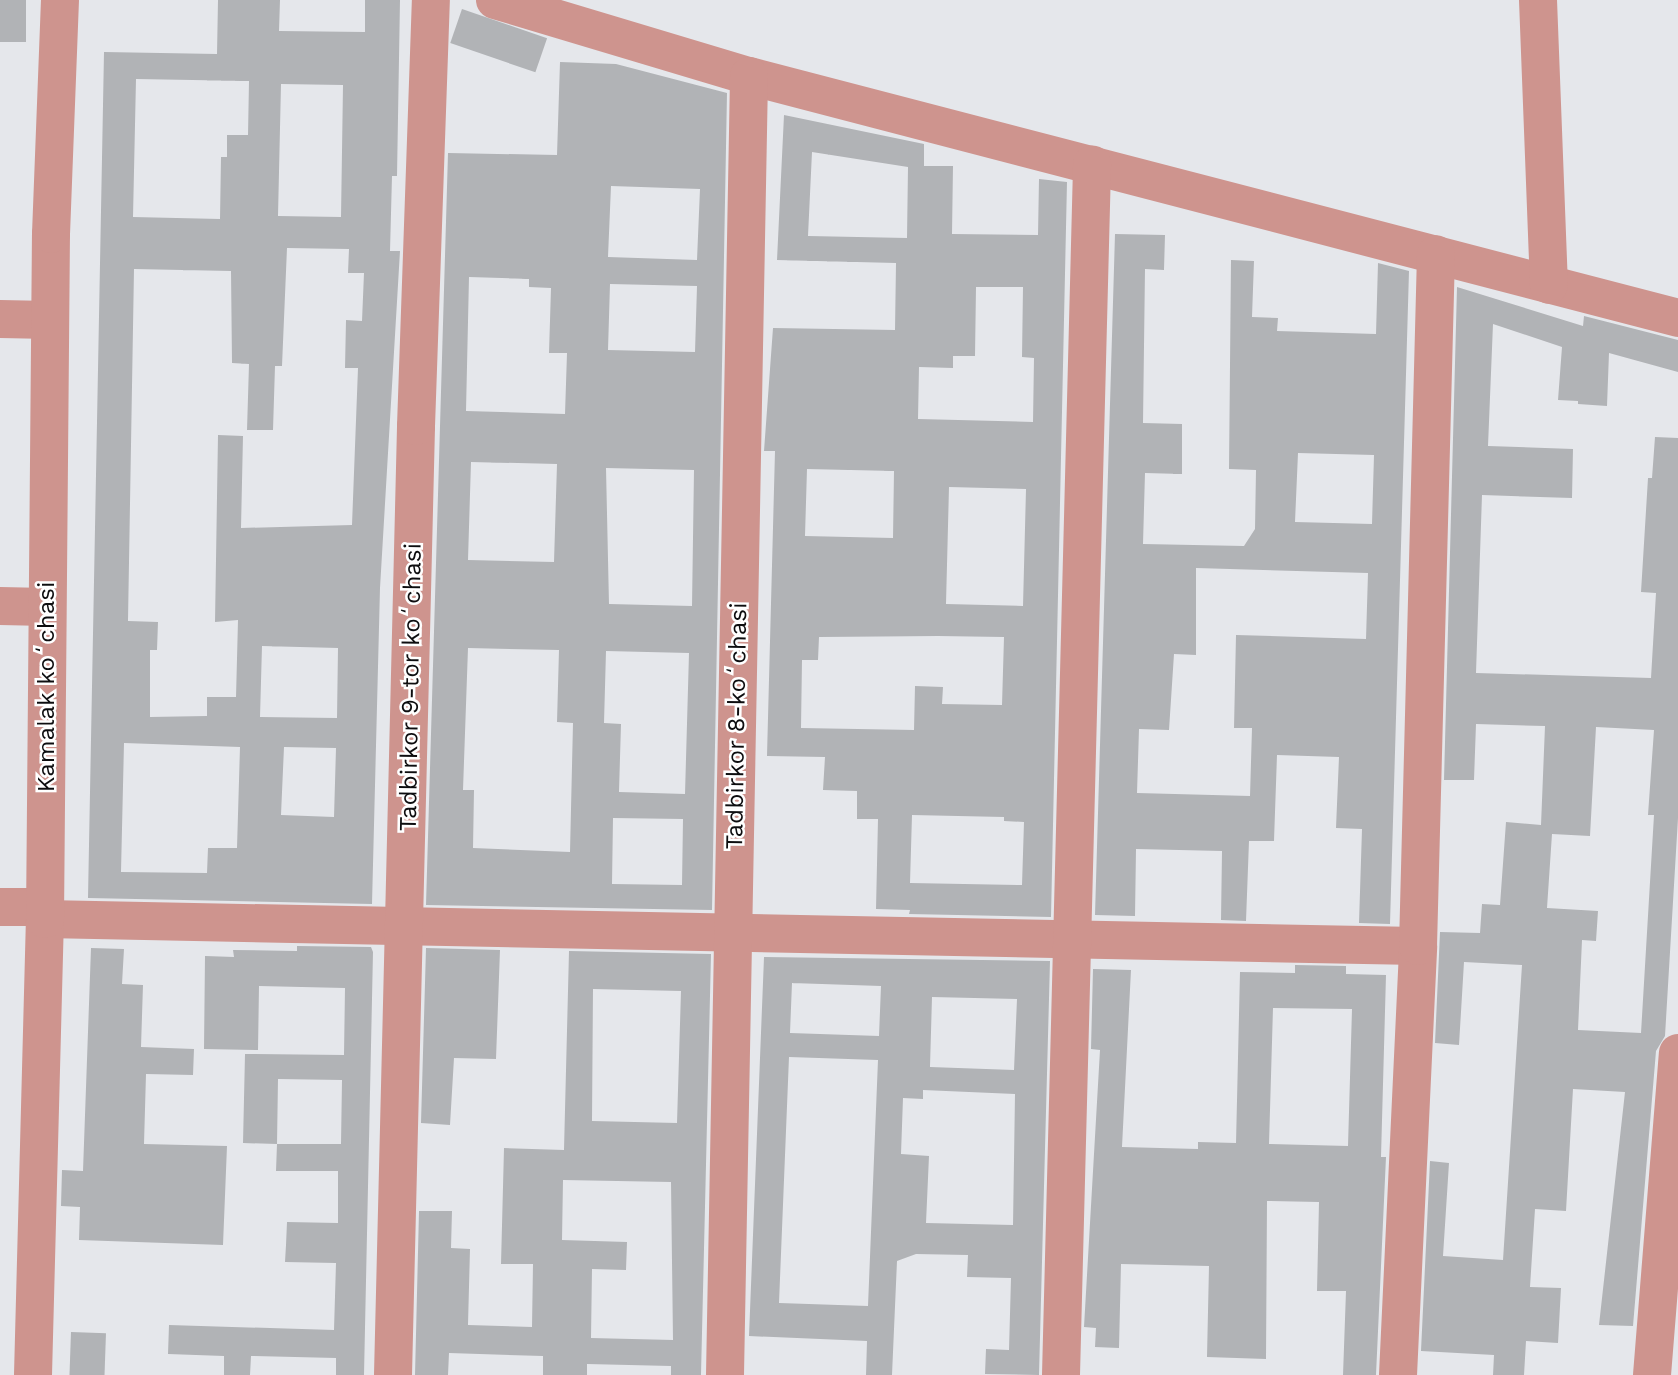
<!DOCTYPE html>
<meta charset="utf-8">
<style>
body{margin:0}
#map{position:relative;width:1678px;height:1375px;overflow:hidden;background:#e5e7eb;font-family:"Work Sans",sans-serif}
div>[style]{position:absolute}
.building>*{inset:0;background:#b1b3b6;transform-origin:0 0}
.minor>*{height:38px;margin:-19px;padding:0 19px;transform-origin:19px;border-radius:19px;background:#ce948e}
span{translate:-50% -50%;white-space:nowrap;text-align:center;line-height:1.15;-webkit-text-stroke:5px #fff;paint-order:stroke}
.street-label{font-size:24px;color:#0d0d0f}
</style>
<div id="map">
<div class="building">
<i style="left:0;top:0;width:26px;height:42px"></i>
<i style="clip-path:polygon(evenodd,218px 0,280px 0,279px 31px,365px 32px,365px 0,400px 0,397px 176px,392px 176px,390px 251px,400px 251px,380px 588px,372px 904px,88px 898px,104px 52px,217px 54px,218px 0,136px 79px,249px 81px,248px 135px,227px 135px,227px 157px,221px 157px,220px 219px,133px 217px,136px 79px,218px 0,281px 84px,343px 85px,341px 217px,278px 216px,281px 84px,218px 0,287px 248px,349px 249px,348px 273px,364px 273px,362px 321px,346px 320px,345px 368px,358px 368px,352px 525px,241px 528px,243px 436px,218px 435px,215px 622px,238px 620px,236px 697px,207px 697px,207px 716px,150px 717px,150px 650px,157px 650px,158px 622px,128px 621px,134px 269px,231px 271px,232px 363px,249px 364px,247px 430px,273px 430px,275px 366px,282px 366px,287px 248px,218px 0,262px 646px,338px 648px,337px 718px,260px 717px,262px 646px,218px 0,124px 743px,240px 747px,237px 848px,208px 848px,207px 873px,121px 872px,124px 743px,218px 0,284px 747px,336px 748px,334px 817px,281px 815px,284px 747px)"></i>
<i style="left:462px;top:9px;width:90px;height:36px;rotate:19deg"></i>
<i style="clip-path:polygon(evenodd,560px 62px,616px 64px,727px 93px,712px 910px,426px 905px,448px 153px,557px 155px,560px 62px,611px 186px,700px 189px,697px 260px,608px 257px,611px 186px,560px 62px,469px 277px,529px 279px,529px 287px,551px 288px,549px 353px,567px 353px,565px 414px,466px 411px,469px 277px,560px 62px,610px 284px,697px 286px,695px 352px,608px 350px,610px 284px,560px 62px,471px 462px,557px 464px,554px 562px,468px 560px,471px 462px,560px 62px,606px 468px,694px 470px,692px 606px,609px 604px,606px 468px,560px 62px,468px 648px,559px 650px,557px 722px,573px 723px,570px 852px,473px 848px,474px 790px,463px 790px,468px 648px,560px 62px,606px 651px,689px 653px,685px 794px,619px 792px,621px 724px,604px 723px,606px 651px,560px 62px,613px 818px,683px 819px,682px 885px,612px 884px,613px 818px)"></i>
<i style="clip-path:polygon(evenodd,784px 115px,924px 144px,924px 166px,953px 166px,952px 234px,1038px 235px,1039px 179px,1067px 182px,1051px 917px,909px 914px,910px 910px,876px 909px,878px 819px,857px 819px,857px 791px,823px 790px,825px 757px,767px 756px,775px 451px,764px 451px,773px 328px,895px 330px,896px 263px,777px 260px,784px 115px,812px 152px,908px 167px,907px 238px,808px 236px,812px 152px,784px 115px,976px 287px,1023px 287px,1022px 357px,1034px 358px,1033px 422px,918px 419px,919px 367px,953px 368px,953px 356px,975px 356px,976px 287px,784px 115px,807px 469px,894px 471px,893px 538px,805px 536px,807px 469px,784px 115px,949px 487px,1026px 489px,1023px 606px,946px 604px,949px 487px,784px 115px,938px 636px,1004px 637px,1002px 705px,942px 704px,943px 687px,915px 686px,914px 730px,801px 728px,802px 660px,818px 660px,819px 637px,938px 636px,784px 115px,912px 815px,1004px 817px,1004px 821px,1024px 822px,1022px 885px,910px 883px,912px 815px)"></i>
<i style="clip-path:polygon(evenodd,1115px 234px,1165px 235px,1164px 270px,1145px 269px,1143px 423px,1182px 424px,1182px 474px,1145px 473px,1143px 544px,1244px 546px,1255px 529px,1256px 470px,1229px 469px,1231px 260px,1254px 261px,1252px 317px,1278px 318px,1277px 331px,1376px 334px,1378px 263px,1409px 271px,1390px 924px,1359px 923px,1362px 829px,1336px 828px,1339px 757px,1277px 755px,1274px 841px,1249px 841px,1246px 921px,1221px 920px,1222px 851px,1136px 849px,1135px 916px,1095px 915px,1115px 234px,1298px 453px,1374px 455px,1372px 524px,1295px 522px,1298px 453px,1115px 234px,1196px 568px,1368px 573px,1366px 639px,1236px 635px,1234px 728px,1252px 728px,1250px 796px,1137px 793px,1139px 729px,1169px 730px,1174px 654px,1196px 655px,1196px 568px)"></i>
<i style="clip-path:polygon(evenodd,1457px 287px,1583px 326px,1584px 316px,1678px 340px,1678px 372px,1609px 353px,1607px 406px,1578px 404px,1578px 401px,1558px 400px,1562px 347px,1493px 324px,1488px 446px,1573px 449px,1572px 498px,1482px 495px,1476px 673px,1651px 678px,1656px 593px,1641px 592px,1648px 478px,1652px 478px,1655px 437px,1678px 438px,1678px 818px,1665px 1036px,1656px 1051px,1633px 1326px,1599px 1325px,1625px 1092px,1573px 1089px,1566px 1211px,1535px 1209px,1530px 1287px,1561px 1288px,1558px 1343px,1526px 1341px,1524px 1375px,1493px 1375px,1494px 1355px,1421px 1351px,1430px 1161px,1449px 1163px,1443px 1256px,1503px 1260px,1522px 965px,1464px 962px,1459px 1045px,1435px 1043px,1440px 932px,1480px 933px,1482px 904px,1500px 905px,1506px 822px,1541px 825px,1545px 726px,1476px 724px,1474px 780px,1444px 780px,1457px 287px,1596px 727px,1654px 730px,1648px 815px,1654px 815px,1641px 1033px,1578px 1030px,1582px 940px,1596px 941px,1598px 911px,1547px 908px,1552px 834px,1590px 836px,1596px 727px)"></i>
<i style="clip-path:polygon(evenodd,297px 946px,371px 947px,373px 952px,364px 1375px,336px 1375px,336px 1358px,251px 1356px,250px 1375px,224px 1375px,224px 1356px,168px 1354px,169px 1325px,334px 1330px,336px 1263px,285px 1262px,286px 1245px,287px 1222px,338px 1223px,338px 1171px,276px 1171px,277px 1144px,243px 1143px,245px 1054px,344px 1055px,345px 988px,259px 986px,258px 1050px,204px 1049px,205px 956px,234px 957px,233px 950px,297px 951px,297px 946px,278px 1079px,342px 1080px,341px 1144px,277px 1144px,278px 1079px)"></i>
<i style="clip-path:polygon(91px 948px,124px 949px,122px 984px,143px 985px,141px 1047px,194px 1049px,193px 1075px,146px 1074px,144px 1144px,227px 1146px,223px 1245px,79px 1240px,80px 1207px,61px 1206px,62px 1170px,83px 1171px)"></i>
<i style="clip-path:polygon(426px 948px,500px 950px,496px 1059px,454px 1058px,450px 1125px,421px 1123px)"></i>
<i style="clip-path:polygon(evenodd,569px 951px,711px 954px,701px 1375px,671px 1375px,671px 1366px,587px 1364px,587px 1375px,543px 1375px,543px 1356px,449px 1353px,448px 1375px,415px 1375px,419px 1211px,452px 1211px,451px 1248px,470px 1249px,468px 1325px,532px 1327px,533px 1264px,501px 1264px,504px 1148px,564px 1150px,569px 951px,593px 989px,681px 991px,677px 1123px,592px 1121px,593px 989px,569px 951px,563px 1180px,671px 1182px,673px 1340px,591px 1338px,592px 1269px,626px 1270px,627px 1242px,562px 1240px,563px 1180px)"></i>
<i style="clip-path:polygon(evenodd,764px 957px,1050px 961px,1039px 1375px,985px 1374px,986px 1349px,1009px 1350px,1011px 1278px,967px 1277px,968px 1255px,916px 1254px,897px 1261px,892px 1375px,866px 1375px,867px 1341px,749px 1336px,764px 957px,792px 983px,881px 986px,879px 1036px,790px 1033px,792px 983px,764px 957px,932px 997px,1017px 999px,1014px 1070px,930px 1067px,932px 997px,764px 957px,789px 1057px,878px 1060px,868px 1306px,779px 1303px,789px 1057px,764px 957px,923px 1090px,1015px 1094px,1013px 1225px,926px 1223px,929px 1156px,901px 1154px,903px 1098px,923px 1099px,923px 1090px)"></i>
<i style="clip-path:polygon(evenodd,1295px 965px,1346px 966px,1346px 974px,1386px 975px,1381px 1157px,1386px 1157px,1376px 1375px,1343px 1375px,1346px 1291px,1317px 1291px,1319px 1202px,1267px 1201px,1266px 1359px,1207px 1357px,1209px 1266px,1121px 1264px,1119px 1348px,1095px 1347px,1096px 1328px,1084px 1327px,1100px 1050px,1091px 1049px,1093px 969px,1131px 970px,1122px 1147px,1198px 1149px,1198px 1142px,1236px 1143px,1240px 972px,1295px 973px,1295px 965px,1273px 1008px,1352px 1009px,1348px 1146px,1269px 1144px,1273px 1008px)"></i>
<i style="left:71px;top:1332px;width:35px;height:43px;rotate:2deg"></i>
</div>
<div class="minor">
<i style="left:495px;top:0;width:265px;rotate:16.7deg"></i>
<i style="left:749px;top:76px;width:960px;rotate:14.6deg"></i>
<i style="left:1538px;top:0;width:285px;rotate:87.8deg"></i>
<i style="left:0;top:319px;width:50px;rotate:1.1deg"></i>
<i style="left:0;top:606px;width:47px;rotate:1.2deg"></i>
<i style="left:0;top:907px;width:45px"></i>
<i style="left:45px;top:919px;width:1373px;rotate:1.13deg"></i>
<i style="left:33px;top:1375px;width:456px;rotate:-88.5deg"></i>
<i style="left:45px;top:919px;width:685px;rotate:-89.5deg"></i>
<i style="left:51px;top:234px;width:234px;rotate:-87.8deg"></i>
<i style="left:393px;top:1375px;width:949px;rotate:-88.61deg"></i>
<i style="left:416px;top:426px;width:426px;rotate:-88deg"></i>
<i style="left:725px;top:1375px;width:1299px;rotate:-88.94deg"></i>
<i style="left:1061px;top:1375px;width:1211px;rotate:-88.53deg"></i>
<i style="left:1398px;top:1375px;width:429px;rotate:-87.3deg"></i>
<i style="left:1418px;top:946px;width:692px;rotate:-88.51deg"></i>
<i style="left:1652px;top:1375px;width:323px;rotate:-85.4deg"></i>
</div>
<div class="street-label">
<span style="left:47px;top:687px;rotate:-90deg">Kamalak koʻchasi</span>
<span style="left:411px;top:687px;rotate:-89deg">Tadbirkor 9-tor koʻchasi</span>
<span style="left:737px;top:726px;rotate:-89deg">Tadbirkor 8-koʻchasi</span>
</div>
</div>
